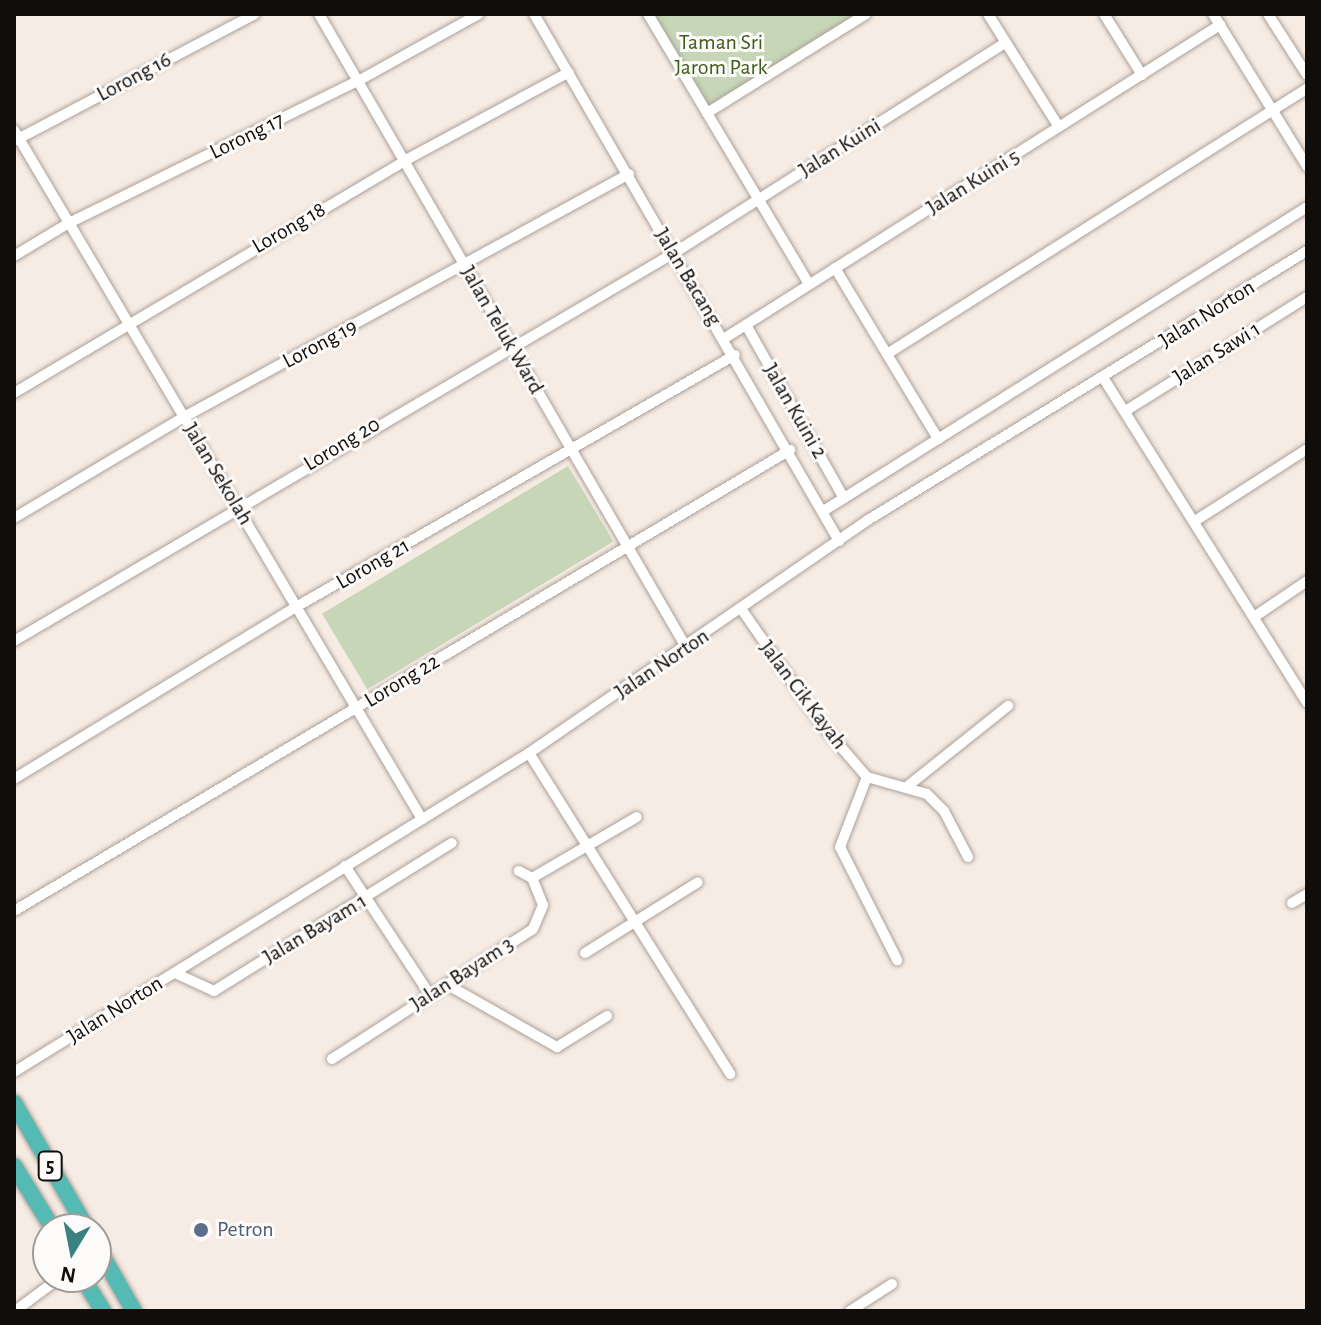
<!DOCTYPE html>
<style>
body{margin:0}
#map{position:relative;width:1321px;height:1325px;overflow:hidden;background:#f7ece4;font-family:"Alegreya Sans",sans-serif}
div>[style]{position:absolute}
.green>*{inset:0;background:#c6d6b7;transform-origin:0 0}
.roads{filter:drop-shadow(0 0 2px #aba199) drop-shadow(0 0 2px #aba199)}
.minor>*{height:10px;margin:-5px;padding:0 5px;transform-origin:5px;border-radius:5px;background:#fff}
.trunk>*{height:16px;margin:-8px;padding:0 8px;transform-origin:8px;border-radius:8px;background:#56bab4}
.dots>*{width:22px;height:22px;translate:-50% -50%;box-sizing:border-box;border:4px solid #fdfbfa;border-radius:50%}
span{translate:-50% -50%;white-space:nowrap;text-align:center;line-height:1.15;-webkit-text-stroke:6px #fdfbfa;paint-order:stroke}
.shield-label span{padding:2px 6px;background:#fdfbfa;border:2px solid;border-radius:6px;-webkit-text-stroke-width:0}
.shield-label{font-size:20px;color:#110d0b;font-weight:700}
.park-label{font-size:22px;color:#3e5c1b}
.street-label{font-size:22px;color:#110d0b}
.service-label{font-size:22px;color:#4e5e75}
.left{translate:0 -50%;text-align:left}
.frame{position:absolute;inset:0;border:16px solid #110d0b;pointer-events:none}
.north{position:absolute;left:32px;top:1213px;width:80px;height:80px;box-sizing:border-box;background:#fdfbfa;border:2px solid #9f9c9a;border-radius:50%;rotate:190deg;font-size:22px;font-weight:700;line-height:32px;text-align:center;color:#110d0b}
.north::after{content:'';display:block;margin:auto;width:28px;height:36px;background:#398281;clip-path:polygon(50% 0,100% 100%,50% 72%,0 100%)}
</style>
<div id="map">
<div class="green">
<i style="clip-path:polygon(648px 14px,858px 14px,707px 113px)"></i>
<i style="left:568px;top:466px;width:88px;height:287px;rotate:59deg"></i>
</div>
<div class="roads">
<div class="minor">
<i style="left:319px;top:14px;width:732px;rotate:59.9deg"></i>
<i style="left:534px;top:14px;width:609px;rotate:59.94deg"></i>
<i style="left:648px;top:14px;width:314px;rotate:59.2deg"></i>
<i style="left:988px;top:14px;width:133px;rotate:57.9deg"></i>
<i style="left:1104px;top:14px;width:72px;rotate:58.1deg"></i>
<i style="left:1213px;top:14px;width:179px;rotate:58.3deg"></i>
<i style="left:1268px;top:14px;width:72px;rotate:57.4deg"></i>
<i style="left:707px;top:113px;width:187px;rotate:-31.9deg"></i>
<i style="left:14px;top:130px;width:801px;rotate:59.37deg"></i>
<i style="left:16px;top:140px;width:270px;rotate:-27.8deg"></i>
<i style="left:14px;top:256px;width:64px;rotate:-31deg"></i>
<i style="left:69px;top:223px;width:322px;rotate:-26.2deg"></i>
<i style="left:358px;top:81px;width:138px;rotate:-29deg"></i>
<i style="left:835px;top:268px;width:200px;rotate:58.9deg"></i>
<i style="left:746px;top:325px;width:199px;rotate:60.5deg"></i>
<i style="left:725px;top:338px;width:586px;rotate:-32.31deg"></i>
<i style="left:887px;top:354px;width:497px;rotate:-32.3deg"></i>
<i style="left:1104px;top:379px;width:382px;rotate:57.9deg"></i>
<i style="left:14px;top:393px;width:454px;rotate:-30.7deg"></i>
<i style="left:404px;top:161px;width:187px;rotate:-28.3deg"></i>
<i style="left:1127px;top:410px;width:213px;rotate:-32.1deg"></i>
<i style="left:825px;top:510px;width:569px;rotate:-32.15deg"></i>
<i style="left:14px;top:518px;width:198px;rotate:-30.7deg"></i>
<i style="left:184px;top:417px;width:507px;rotate:-28.64deg"></i>
<i style="left:1195px;top:521px;width:133px;rotate:-32.7deg"></i>
<i style="left:742px;top:610px;width:140px;rotate:55.2deg"></i>
<i style="left:822px;top:725px;width:69px;rotate:49.1deg"></i>
<i style="left:867px;top:777px;width:62px;rotate:15.8deg"></i>
<i style="left:927px;top:794px;width:24px;rotate:45deg"></i>
<i style="left:944px;top:811px;width:52px;rotate:62.4deg"></i>
<i style="left:1254px;top:617px;width:64px;rotate:-34.2deg"></i>
<i style="left:14px;top:641px;width:766px;rotate:-30.45deg"></i>
<i style="left:674px;top:253px;width:393px;rotate:-32.4deg"></i>
<i style="left:529px;top:753px;width:379px;rotate:57.9deg"></i>
<i style="left:867px;top:777px;width:75px;rotate:111.1deg"></i>
<i style="left:840px;top:847px;width:127px;rotate:63.2deg"></i>
<i style="left:14px;top:779px;width:330px;rotate:-31.4deg"></i>
<i style="left:296px;top:607px;width:506px;rotate:-29.86deg"></i>
<i style="left:909px;top:785px;width:127px;rotate:-38.6deg"></i>
<i style="left:345px;top:866px;width:154px;rotate:56.6deg"></i>
<i style="left:532px;top:878px;width:121px;rotate:-30.2deg"></i>
<i style="left:1292px;top:903px;width:17px;rotate:-31deg"></i>
<i style="left:14px;top:911px;width:903px;rotate:-30.71deg"></i>
<i style="left:585px;top:953px;width:133px;rotate:-32.1deg"></i>
<i style="left:175px;top:973px;width:43px;rotate:24.8deg"></i>
<i style="left:214px;top:991px;width:280px;rotate:-31.9deg"></i>
<i style="left:446px;top:984px;width:128px;rotate:29.6deg"></i>
<i style="left:557px;top:1047px;width:59px;rotate:-31.8deg"></i>
<i style="left:332px;top:1059px;width:239px;rotate:-32.9deg"></i>
<i style="left:533px;top:929px;width:26px;rotate:-67deg"></i>
<i style="left:543px;top:905px;width:29px;rotate:-112deg"></i>
<i style="left:532px;top:878px;width:15px;rotate:-152deg"></i>
<i style="left:14px;top:1072px;width:606px;rotate:-31.77deg"></i>
<i style="left:529px;top:753px;width:411px;rotate:-34.5deg"></i>
<i style="left:868px;top:520px;width:515px;rotate:-31.5deg"></i>
<i style="left:15px;top:1311px;width:57px;rotate:-36.5deg"></i>
<i style="left:850px;top:1311px;width:50px;rotate:-32.7deg"></i>
</div>
<div class="trunk">
<i style="left:14px;top:1103px;width:146px;rotate:59.9deg"></i>
<i style="left:14px;top:1166px;width:74px;rotate:58.2deg"></i>
<i style="left:96px;top:1245px;width:76px;rotate:60.1deg"></i>
<i style="left:82px;top:1277px;width:40px;rotate:58deg"></i>
</div>
</div>
<div class="dots">
<i style="left:201px;top:1230px;background:#5c6f8a"></i>
</div>
<div class="shield-label">
<span style="left:50px;top:1166px">5</span>
</div>
<div class="park-label">
<span style="left:721px;top:55px">Taman Sri<br>Jarom Park</span>
</div>
<div class="street-label">
<span style="left:134px;top:77px;rotate:-28deg">Lorong 16</span>
<span style="left:247px;top:136px;rotate:-26deg">Lorong 17</span>
<span style="left:840px;top:148px;rotate:-32deg">Jalan Kuini</span>
<span style="left:973px;top:182px;rotate:-32deg">Jalan Kuini 5</span>
<span style="left:289px;top:228px;rotate:-30deg">Lorong 18</span>
<span style="left:688px;top:277px;rotate:59deg">Jalan Bacang</span>
<span style="left:1207px;top:314px;rotate:-32deg">Jalan Norton</span>
<span style="left:502px;top:330px;rotate:60deg">Jalan Teluk Ward</span>
<span style="left:320px;top:344px;rotate:-28deg">Lorong 19</span>
<span style="left:1217px;top:353px;rotate:-32deg">Jalan Sawi 1</span>
<span style="left:795px;top:411px;rotate:60deg">Jalan Kuini 2</span>
<span style="left:342px;top:444px;rotate:-31deg">Lorong 20</span>
<span style="left:218px;top:474px;rotate:59deg">Jalan Sekolah</span>
<span style="left:373px;top:564px;rotate:-30deg">Lorong 21</span>
<span style="left:662px;top:664px;rotate:-34deg">Jalan Norton</span>
<span style="left:402px;top:681px;rotate:-31deg">Lorong 22</span>
<span style="left:803px;top:695px;rotate:53deg">Jalan Cik Kayah</span>
<span style="left:315px;top:929px;rotate:-31deg">Jalan Bayam 1</span>
<span style="left:462px;top:974px;rotate:-33deg">Jalan Bayam 3</span>
<span style="left:115px;top:1010px;rotate:-32deg">Jalan Norton</span>
</div>
<div class="service-label">
<span class="left" style="left:217px;top:1230px">Petron</span>
</div>
<div class="frame"></div>
<div class="north">N</div>
</div>
